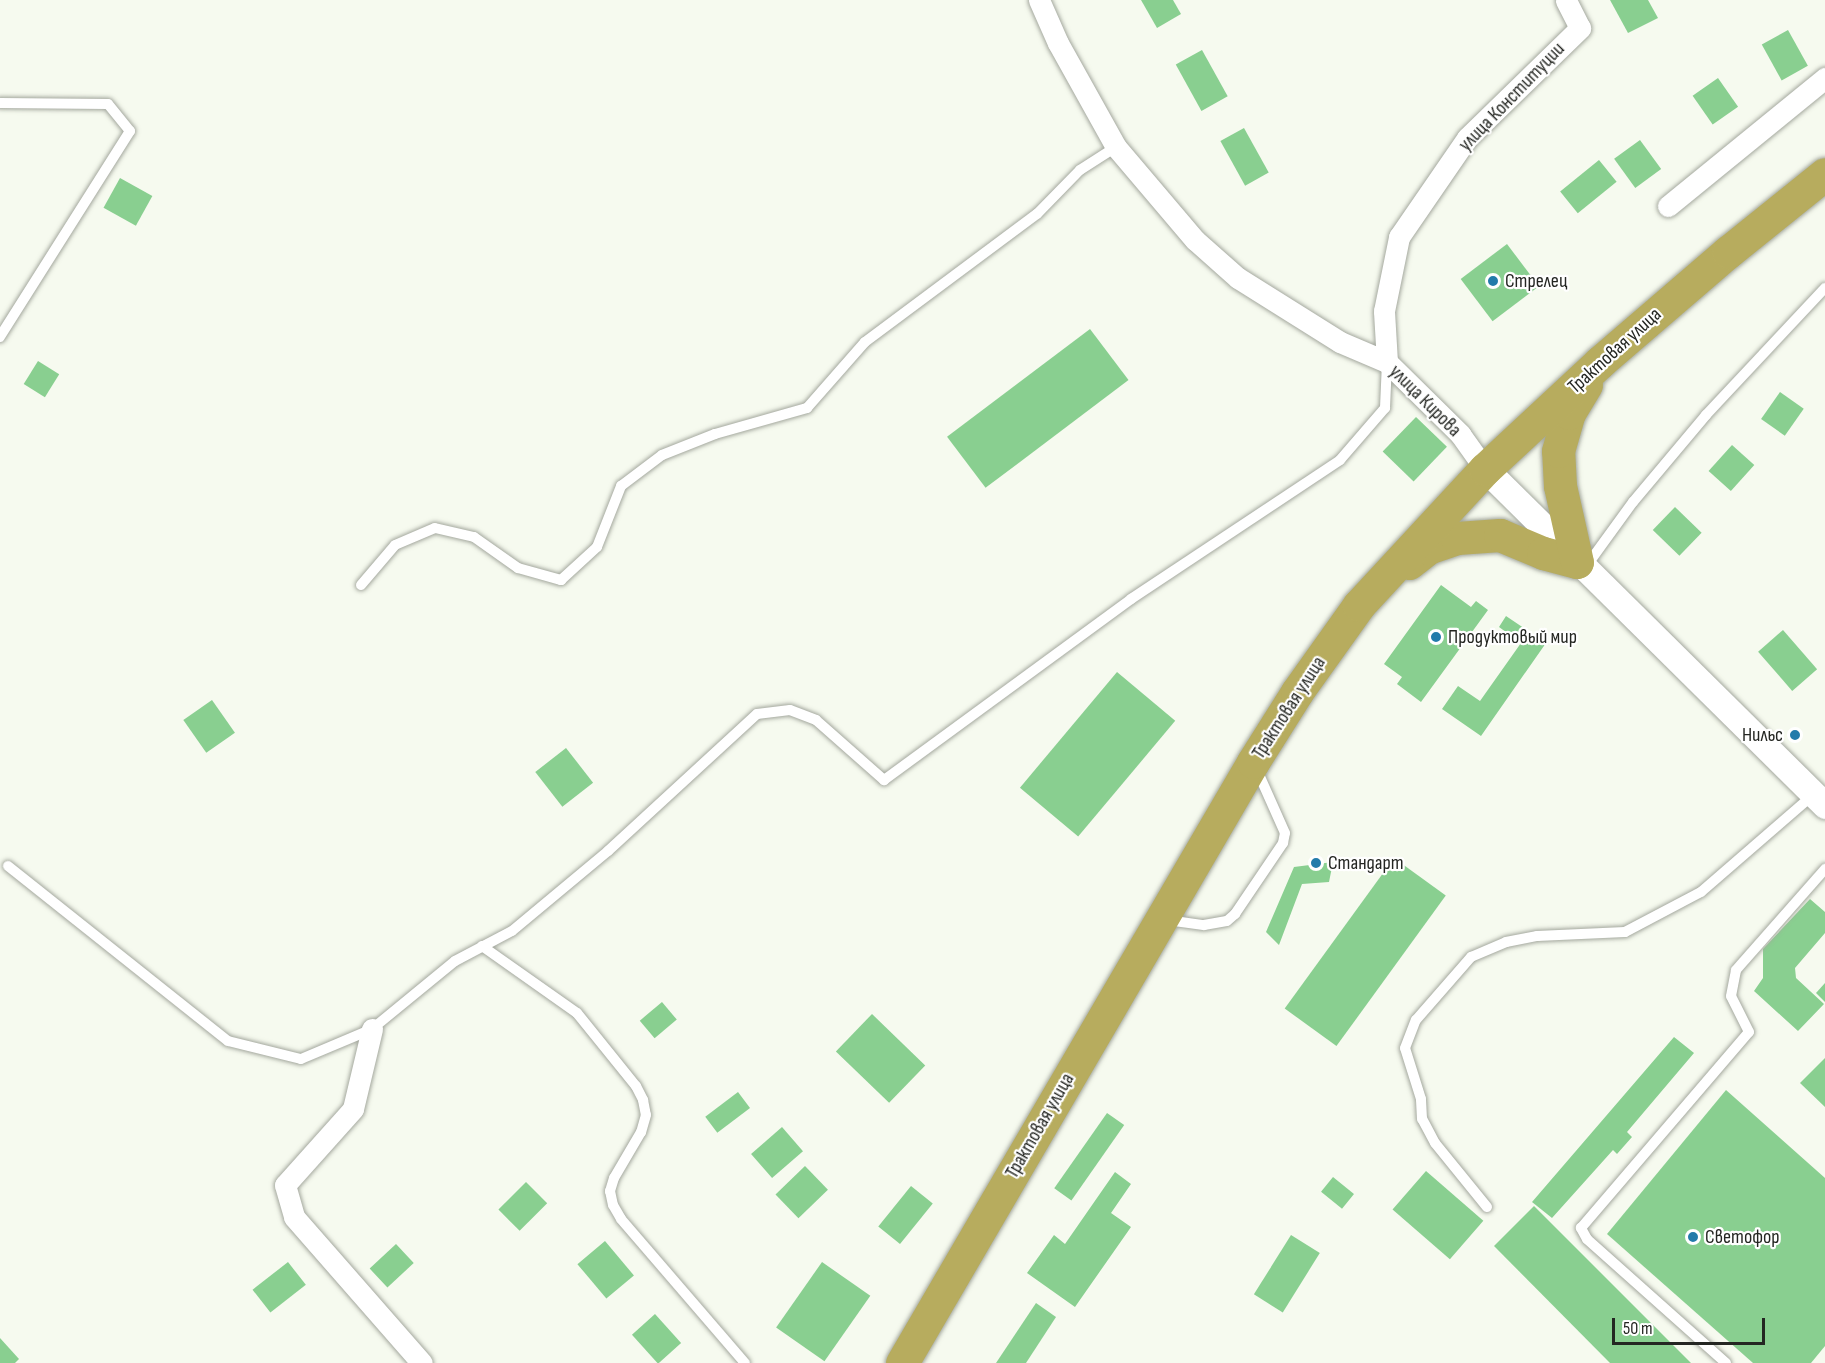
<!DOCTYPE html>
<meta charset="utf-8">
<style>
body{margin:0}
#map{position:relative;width:1825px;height:1363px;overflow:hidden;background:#f6faef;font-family:"Sofia Sans Condensed",sans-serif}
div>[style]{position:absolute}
.building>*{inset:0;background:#89cf90;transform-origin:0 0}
.roads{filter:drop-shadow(0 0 2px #a4a89e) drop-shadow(0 0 2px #a4a89e)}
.service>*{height:10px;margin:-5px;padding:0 5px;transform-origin:5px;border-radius:5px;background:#fff}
.minor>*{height:21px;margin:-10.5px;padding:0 10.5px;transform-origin:10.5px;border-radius:10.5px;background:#fff}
.tertiary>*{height:26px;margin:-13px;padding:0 13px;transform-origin:13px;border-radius:13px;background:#fff}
.trunk>*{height:33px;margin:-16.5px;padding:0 16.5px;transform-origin:16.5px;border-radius:16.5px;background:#b7ac5e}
.dots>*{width:16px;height:16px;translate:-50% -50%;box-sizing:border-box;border:3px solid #fff;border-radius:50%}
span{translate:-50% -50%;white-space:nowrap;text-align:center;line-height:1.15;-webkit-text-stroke:4.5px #fff;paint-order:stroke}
.street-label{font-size:20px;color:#242622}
.poi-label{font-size:20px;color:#242622}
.left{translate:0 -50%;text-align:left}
.right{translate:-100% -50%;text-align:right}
.scale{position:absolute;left:1612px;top:1318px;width:153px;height:27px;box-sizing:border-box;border:3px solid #242622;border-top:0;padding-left:8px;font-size:18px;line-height:21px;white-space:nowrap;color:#242622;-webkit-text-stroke:4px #fff;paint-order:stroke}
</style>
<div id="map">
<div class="building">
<i style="clip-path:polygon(1141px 0,1173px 0,1181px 14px,1157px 28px)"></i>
<i style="clip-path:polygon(1610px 0,1648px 0,1658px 18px,1628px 33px)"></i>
<i style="left:1788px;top:30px;width:41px;height:30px;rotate:61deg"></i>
<i style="left:1202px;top:50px;width:53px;height:30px;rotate:61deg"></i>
<i style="left:1718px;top:78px;width:35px;height:31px;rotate:55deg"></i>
<i style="left:1244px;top:128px;width:51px;height:27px;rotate:61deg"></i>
<i style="left:1640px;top:140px;width:36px;height:32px;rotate:54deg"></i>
<i style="left:1599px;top:160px;width:28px;height:50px;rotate:51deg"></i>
<i style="left:120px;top:178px;width:37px;height:34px;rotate:29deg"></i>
<i style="left:1507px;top:244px;width:53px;height:58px;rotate:53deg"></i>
<i style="left:1090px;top:329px;width:64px;height:179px;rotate:53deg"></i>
<i style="left:38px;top:361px;width:25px;height:27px;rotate:32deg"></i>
<i style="left:1780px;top:392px;width:29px;height:33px;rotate:35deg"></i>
<i style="left:1416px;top:417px;width:43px;height:48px;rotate:44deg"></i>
<i style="left:1732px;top:445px;width:30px;height:35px;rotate:42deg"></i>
<i style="left:1675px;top:507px;width:37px;height:32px;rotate:44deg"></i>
<i style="clip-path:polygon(1441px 585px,1471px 607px,1476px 601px,1488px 610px,1421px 702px,1397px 684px,1402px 677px,1384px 664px)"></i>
<i style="clip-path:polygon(1506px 616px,1546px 643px,1481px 736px,1442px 709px,1458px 686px,1480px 701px,1521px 643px,1499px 627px)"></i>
<i style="left:1783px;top:630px;width:52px;height:33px;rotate:49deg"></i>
<i style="left:1117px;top:672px;width:76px;height:151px;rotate:40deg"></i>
<i style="left:212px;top:700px;width:40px;height:35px;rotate:55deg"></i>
<i style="left:566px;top:748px;width:44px;height:39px;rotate:52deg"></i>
<i style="left:1394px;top:858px;width:64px;height:186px;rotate:36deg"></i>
<i style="clip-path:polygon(1333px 862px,1329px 882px,1302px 884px,1279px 945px,1266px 932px,1294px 867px)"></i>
<i style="clip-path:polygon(1810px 899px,1825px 912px,1825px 933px,1795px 968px,1796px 978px,1824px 1004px,1798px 1031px,1754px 991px,1763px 978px,1763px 949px)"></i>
<i style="clip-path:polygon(1825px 983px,1825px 1002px,1816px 993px)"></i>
<i style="left:662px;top:1002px;width:23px;height:29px;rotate:50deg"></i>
<i style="left:872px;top:1014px;width:74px;height:52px;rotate:44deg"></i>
<i style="clip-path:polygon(1674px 1037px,1694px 1053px,1627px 1132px,1632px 1137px,1617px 1154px,1613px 1150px,1552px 1218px,1532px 1202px)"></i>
<i style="clip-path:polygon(1825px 1058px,1825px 1107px,1800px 1083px)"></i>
<i style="clip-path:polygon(1726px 1090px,1825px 1178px,1825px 1346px,1811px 1363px,1753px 1363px,1607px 1234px)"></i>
<i style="left:738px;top:1092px;width:20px;height:41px;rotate:53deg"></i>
<i style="left:1107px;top:1113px;width:21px;height:92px;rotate:35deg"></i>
<i style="left:782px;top:1127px;width:32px;height:41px;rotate:49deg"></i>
<i style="left:805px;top:1166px;width:33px;height:41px;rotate:46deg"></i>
<i style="left:1426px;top:1171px;width:76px;height:51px;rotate:41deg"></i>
<i style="clip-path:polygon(1115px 1172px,1131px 1184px,1111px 1213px,1131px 1227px,1075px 1307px,1027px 1273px,1054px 1235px,1065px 1244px)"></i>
<i style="left:1333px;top:1177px;width:27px;height:19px;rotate:39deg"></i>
<i style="left:526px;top:1182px;width:30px;height:39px;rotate:45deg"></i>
<i style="left:911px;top:1186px;width:28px;height:52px;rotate:39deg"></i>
<i style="clip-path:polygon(1534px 1206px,1691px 1363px,1610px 1363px,1494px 1246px)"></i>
<i style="left:1291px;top:1235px;width:34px;height:70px;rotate:32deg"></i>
<i style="left:605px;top:1241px;width:45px;height:36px;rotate:50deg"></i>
<i style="left:396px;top:1244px;width:26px;height:36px;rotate:47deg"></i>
<i style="left:288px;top:1262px;width:29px;height:45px;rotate:52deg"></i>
<i style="left:822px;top:1262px;width:59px;height:80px;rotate:35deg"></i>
<i style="clip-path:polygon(1036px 1303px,1056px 1317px,1026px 1363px,996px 1363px)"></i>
<i style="left:655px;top:1314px;width:39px;height:31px;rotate:48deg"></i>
<i style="clip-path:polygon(0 1338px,19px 1359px,15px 1363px,0 1363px)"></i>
</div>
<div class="roads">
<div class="service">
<i style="left:0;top:103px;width:108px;rotate:0.5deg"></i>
<i style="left:108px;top:104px;width:35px;rotate:51deg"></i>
<i style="left:130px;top:131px;width:244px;rotate:122.3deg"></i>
<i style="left:1585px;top:568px;width:82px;rotate:-54deg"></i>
<i style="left:1633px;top:502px;width:114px;rotate:-50deg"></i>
<i style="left:1706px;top:415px;width:174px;rotate:-46.9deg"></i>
<i style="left:361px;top:585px;width:52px;rotate:-49.6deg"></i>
<i style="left:395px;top:545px;width:43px;rotate:-23deg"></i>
<i style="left:435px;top:528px;width:40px;rotate:13deg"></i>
<i style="left:474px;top:537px;width:54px;rotate:35.2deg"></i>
<i style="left:518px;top:568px;width:45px;rotate:15.6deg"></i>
<i style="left:561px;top:580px;width:49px;rotate:-42.5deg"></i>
<i style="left:597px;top:547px;width:66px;rotate:-68.5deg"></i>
<i style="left:621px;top:486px;width:51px;rotate:-37.1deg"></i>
<i style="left:662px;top:455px;width:57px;rotate:-21.6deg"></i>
<i style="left:715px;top:434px;width:96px;rotate:-15.8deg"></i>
<i style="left:807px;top:408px;width:88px;rotate:-48.7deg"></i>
<i style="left:865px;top:342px;width:214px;rotate:-36.7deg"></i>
<i style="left:1037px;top:214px;width:62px;rotate:-45.7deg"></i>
<i style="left:1080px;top:170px;width:43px;rotate:-32.6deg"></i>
<i style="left:8px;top:866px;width:281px;rotate:38.5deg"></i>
<i style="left:228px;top:1041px;width:75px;rotate:13.9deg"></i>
<i style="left:301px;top:1059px;width:77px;rotate:-22.9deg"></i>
<i style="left:372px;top:1029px;width:107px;rotate:-39.3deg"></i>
<i style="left:455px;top:961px;width:64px;rotate:-27.8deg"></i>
<i style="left:512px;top:931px;width:125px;rotate:-39.8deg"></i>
<i style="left:608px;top:851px;width:202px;rotate:-42.6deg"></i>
<i style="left:757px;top:714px;width:33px;rotate:-7deg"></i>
<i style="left:790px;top:710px;width:28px;rotate:21deg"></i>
<i style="left:816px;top:720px;width:91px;rotate:41.4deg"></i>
<i style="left:884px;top:780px;width:306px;rotate:-36.2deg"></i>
<i style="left:1131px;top:599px;width:251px;rotate:-33.6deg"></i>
<i style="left:1340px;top:460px;width:69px;rotate:-49.1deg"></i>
<i style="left:1385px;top:408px;width:46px;rotate:-87.5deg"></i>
<i style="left:1167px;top:920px;width:37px;rotate:8deg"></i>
<i style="left:1204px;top:925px;width:23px;rotate:-10deg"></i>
<i style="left:1227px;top:921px;width:11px;rotate:-41deg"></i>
<i style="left:1235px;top:914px;width:86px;rotate:-55.9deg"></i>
<i style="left:1283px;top:843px;width:10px;rotate:-79deg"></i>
<i style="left:1285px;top:833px;width:71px;rotate:-114deg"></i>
<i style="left:482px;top:946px;width:116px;rotate:35.2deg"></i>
<i style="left:577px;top:1013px;width:94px;rotate:51.1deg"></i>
<i style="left:636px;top:1086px;width:16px;rotate:63deg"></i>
<i style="left:643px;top:1100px;width:15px;rotate:79deg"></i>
<i style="left:646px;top:1115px;width:18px;rotate:106deg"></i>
<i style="left:641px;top:1132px;width:53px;rotate:120.4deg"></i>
<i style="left:614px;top:1178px;width:14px;rotate:107deg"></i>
<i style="left:610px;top:1191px;width:14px;rotate:78deg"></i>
<i style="left:613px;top:1205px;width:16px;rotate:60deg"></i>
<i style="left:621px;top:1219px;width:190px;rotate:49.3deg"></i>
<i style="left:1487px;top:1207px;width:82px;rotate:-129.1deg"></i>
<i style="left:1435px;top:1143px;width:27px;rotate:-118deg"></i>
<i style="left:1422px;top:1119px;width:20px;rotate:-93deg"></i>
<i style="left:1421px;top:1099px;width:53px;rotate:-107.4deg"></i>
<i style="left:1405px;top:1048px;width:30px;rotate:-69deg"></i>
<i style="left:1416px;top:1020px;width:84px;rotate:-48.9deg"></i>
<i style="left:1471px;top:957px;width:38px;rotate:-23deg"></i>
<i style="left:1506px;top:942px;width:32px;rotate:-11deg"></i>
<i style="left:1537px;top:936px;width:88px;rotate:-2.6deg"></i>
<i style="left:1625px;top:932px;width:86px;rotate:-27.8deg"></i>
<i style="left:1701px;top:892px;width:148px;rotate:-40.9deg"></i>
<i style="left:1726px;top:1363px;width:186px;rotate:-138.3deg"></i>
<i style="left:1587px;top:1239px;width:13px;rotate:-119deg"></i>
<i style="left:1581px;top:1228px;width:258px;rotate:-49.4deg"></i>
<i style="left:1749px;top:1032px;width:40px;rotate:-116.6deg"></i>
<i style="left:1731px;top:996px;width:26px;rotate:-79deg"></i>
<i style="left:1736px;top:970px;width:135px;rotate:-48.6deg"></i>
</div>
<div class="minor">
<i style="left:1039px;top:0;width:47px;rotate:66.2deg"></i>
<i style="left:1058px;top:43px;width:119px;rotate:60.9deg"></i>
<i style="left:1116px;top:147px;width:122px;rotate:49.7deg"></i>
<i style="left:1195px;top:240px;width:57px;rotate:41.5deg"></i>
<i style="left:1238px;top:278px;width:120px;rotate:32.1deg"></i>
<i style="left:1340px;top:342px;width:51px;rotate:23.1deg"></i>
<i style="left:1387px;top:362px;width:103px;rotate:44.6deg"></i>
<i style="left:1460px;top:434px;width:43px;rotate:54.5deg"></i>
<i style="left:1668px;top:206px;width:203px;rotate:-39.2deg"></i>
<i style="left:1387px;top:362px;width:51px;rotate:-93.4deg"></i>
<i style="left:1384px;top:311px;width:76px;rotate:-78.5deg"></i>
<i style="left:1399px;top:237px;width:120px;rotate:-55.5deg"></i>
<i style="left:1467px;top:138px;width:158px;rotate:-44.2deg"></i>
<i style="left:1580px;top:28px;width:31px;rotate:-117deg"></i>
<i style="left:372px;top:1029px;width:82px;rotate:103.4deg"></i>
<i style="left:353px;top:1109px;width:102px;rotate:131.8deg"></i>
<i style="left:285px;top:1185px;width:33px;rotate:74deg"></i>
<i style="left:294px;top:1217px;width:194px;rotate:48.8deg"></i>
</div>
<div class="tertiary">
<i style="left:1485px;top:469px;width:479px;rotate:44.7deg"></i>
</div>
<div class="trunk">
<i style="left:1409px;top:563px;width:24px;rotate:-38deg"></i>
<i style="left:1428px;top:548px;width:31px;rotate:-19deg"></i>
<i style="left:1457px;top:538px;width:43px;rotate:-4deg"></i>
<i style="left:1500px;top:535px;width:47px;rotate:22.7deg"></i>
<i style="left:1543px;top:553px;width:35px;rotate:15deg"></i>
<i style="left:1577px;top:562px;width:78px;rotate:-102.6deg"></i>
<i style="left:1560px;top:486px;width:35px;rotate:-93deg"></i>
<i style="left:1558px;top:451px;width:40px;rotate:-74deg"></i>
<i style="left:1569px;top:413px;width:33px;rotate:-59deg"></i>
<i style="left:902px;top:1363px;width:696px;rotate:-59.71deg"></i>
<i style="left:1253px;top:762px;width:83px;rotate:-57.8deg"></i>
<i style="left:1297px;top:692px;width:107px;rotate:-54.5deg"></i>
<i style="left:1359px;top:605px;width:185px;rotate:-47.2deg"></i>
<i style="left:1485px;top:469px;width:157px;rotate:-42.9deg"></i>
<i style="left:1600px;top:362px;width:169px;rotate:-40.7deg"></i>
<i style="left:1728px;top:252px;width:124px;rotate:-38.8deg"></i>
</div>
</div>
<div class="dots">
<i style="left:1493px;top:281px;background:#227baa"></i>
<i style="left:1436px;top:637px;background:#227baa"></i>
<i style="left:1795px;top:735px;background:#227baa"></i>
<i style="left:1316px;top:863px;background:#227baa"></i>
<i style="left:1693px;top:1237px;background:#227baa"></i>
</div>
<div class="street-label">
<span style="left:1512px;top:97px;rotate:-46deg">улица Конституции</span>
<span style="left:1615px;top:351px;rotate:-42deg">Трактовая улица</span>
<span style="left:1425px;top:401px;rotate:45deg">улица Кирова</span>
<span style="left:1289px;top:708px;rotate:-57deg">Трактовая улица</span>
<span style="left:1040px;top:1126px;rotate:-60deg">Трактовая улица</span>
</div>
<div class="poi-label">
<span class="left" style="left:1505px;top:281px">Стрелец</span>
<span class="left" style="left:1448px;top:637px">Продуктовый мир</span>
<span class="right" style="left:1783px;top:735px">Нильс</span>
<span class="left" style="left:1328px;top:863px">Стандарт</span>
<span class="left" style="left:1705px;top:1237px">Светофор</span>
</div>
<div class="scale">50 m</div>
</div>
